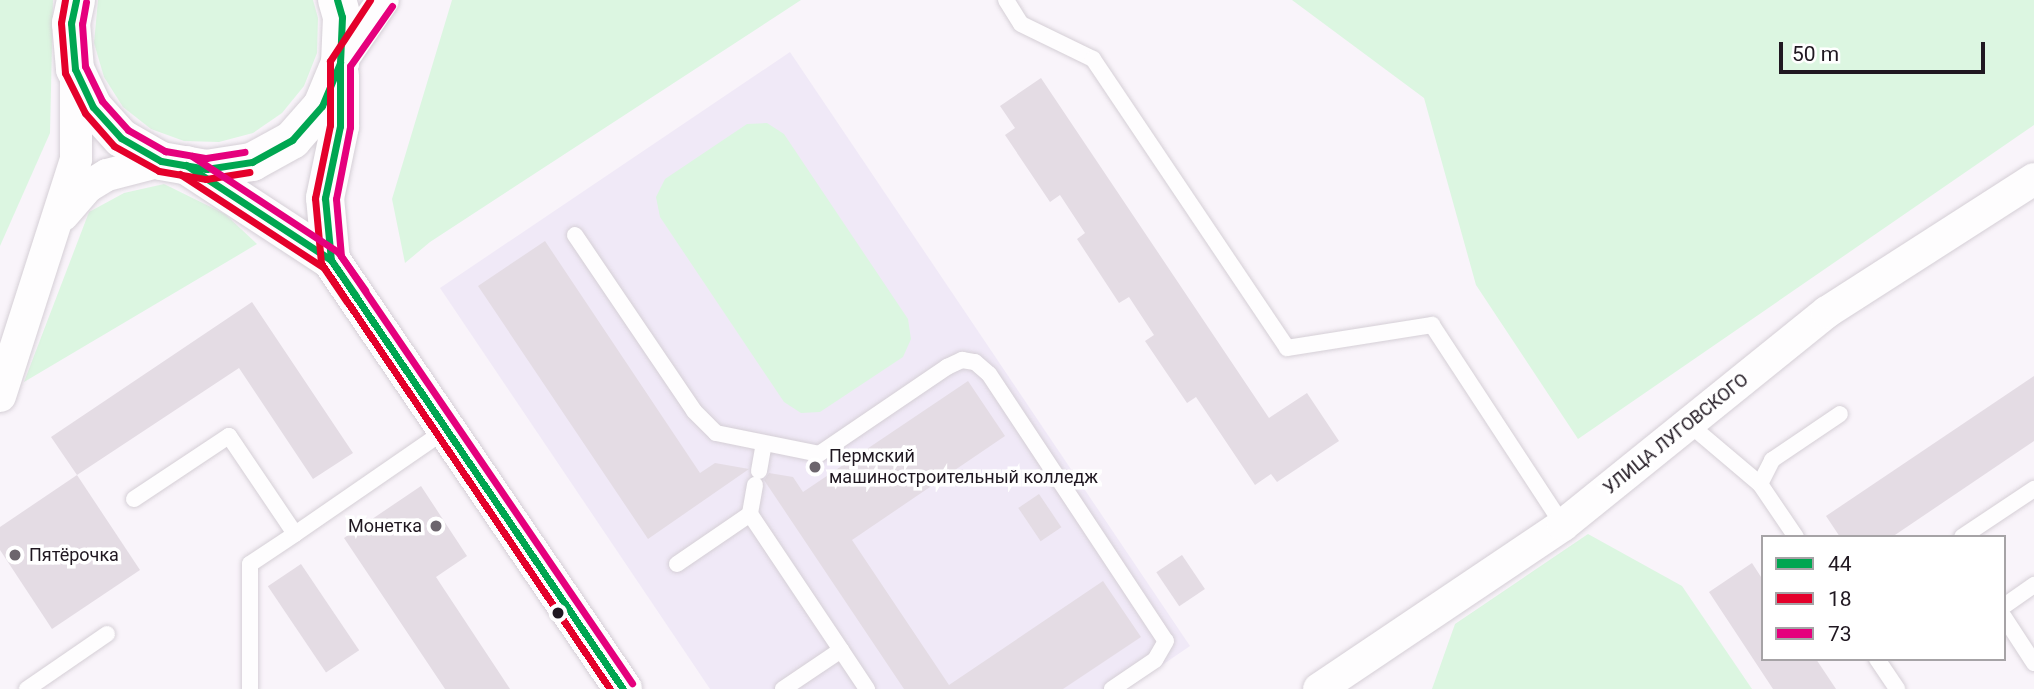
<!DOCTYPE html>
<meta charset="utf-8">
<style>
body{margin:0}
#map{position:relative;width:2034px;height:689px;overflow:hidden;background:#f9f4fa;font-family:Roboto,sans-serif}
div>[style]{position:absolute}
.education>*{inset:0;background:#f0e9f7}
.green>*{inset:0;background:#dcf6e1}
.building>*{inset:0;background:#e4dce4;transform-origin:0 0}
.roads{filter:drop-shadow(0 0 2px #d5cfd6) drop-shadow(0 0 2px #d5cfd6)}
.service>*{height:16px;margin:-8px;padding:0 8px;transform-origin:8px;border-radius:8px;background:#fefdfe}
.minor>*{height:32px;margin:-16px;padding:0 16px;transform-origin:16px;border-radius:16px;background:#fefdfe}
.tertiary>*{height:38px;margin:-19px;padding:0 19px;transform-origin:19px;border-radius:19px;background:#fefdfe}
.bus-1>*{height:7px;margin:-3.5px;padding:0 3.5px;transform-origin:3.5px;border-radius:3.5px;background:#00a651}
.bus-2>*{height:7px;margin:-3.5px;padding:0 3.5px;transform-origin:3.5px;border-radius:3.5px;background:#e4002b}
.bus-3>*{height:7px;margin:-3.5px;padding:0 3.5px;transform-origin:3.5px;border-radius:3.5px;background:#e5007d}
.dots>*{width:19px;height:19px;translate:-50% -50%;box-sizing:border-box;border:4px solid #fff;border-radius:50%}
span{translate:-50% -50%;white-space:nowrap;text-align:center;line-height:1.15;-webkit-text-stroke:7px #fff;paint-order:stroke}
.street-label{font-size:18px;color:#201821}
.poi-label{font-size:18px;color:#201821}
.left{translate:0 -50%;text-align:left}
.right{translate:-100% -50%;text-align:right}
.legend{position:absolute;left:1761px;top:535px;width:245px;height:126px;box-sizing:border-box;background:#fff;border:2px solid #a6a3a6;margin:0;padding:9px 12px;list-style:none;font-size:21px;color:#201821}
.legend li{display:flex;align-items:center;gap:14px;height:35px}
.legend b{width:35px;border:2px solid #a6a3a6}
.scale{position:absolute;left:1779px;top:42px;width:206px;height:32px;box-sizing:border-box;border:4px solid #201821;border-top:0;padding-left:9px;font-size:21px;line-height:24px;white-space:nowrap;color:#201821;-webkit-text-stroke:5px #fff;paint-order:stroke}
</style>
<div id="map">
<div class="education">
<i style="clip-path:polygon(790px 52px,1190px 646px,1127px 689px,710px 689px,440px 288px)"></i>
</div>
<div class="green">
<i style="clip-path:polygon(0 0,53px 0,50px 133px,0 246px)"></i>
<i style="clip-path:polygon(98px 0,313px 0,318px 18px,317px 53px,304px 86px,282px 113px,253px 133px,219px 142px,184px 141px,151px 129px,123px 107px,104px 77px,94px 43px)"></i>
<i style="clip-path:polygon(452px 0,801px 0,430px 242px,405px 263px,392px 199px)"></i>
<i style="clip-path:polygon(1292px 0,2034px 0,2034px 125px,1578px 439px,1476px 285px,1424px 98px)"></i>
<i style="clip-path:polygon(767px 123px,784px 134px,908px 319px,911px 339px,903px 357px,820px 412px,801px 413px,784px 402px,660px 217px,656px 197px,665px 179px,747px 124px)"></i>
<i style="clip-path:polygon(164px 184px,225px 214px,257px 244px,24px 382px,89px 212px,124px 193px)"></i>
<i style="clip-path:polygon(1588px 534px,1682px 586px,1752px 689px,1432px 689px,1455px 624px)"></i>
</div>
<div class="building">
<i style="clip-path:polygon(1041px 78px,1269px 418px,1307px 393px,1339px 441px,1277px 482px,1271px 474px,1255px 485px,1196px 397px,1187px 403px,1145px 341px,1154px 335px,1129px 297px,1119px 303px,1077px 239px,1085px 233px,1060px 195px,1050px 202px,1005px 135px,1015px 128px,1000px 106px)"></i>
<i style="clip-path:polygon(545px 241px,700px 473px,715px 463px,749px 469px,648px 539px,478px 286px)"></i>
<i style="clip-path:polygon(252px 302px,353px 453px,313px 479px,239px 368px,77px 475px,51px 437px)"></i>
<i style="clip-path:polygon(2034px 376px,2034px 441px,1892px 537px,1840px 537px,1826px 516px)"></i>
<i style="clip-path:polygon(968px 381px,1005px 436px,852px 540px,949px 685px,1103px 581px,1141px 637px,1063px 689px,904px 689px,764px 480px,769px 473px,793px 477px,803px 492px)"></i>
<i style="clip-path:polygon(77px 475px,140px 570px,52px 629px,0 550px,0 527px)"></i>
<i style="clip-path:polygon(421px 486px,467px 556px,436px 577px,510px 689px,445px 689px,344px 538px)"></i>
<i style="left:1039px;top:494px;width:40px;height:25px;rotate:56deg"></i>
<i style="left:1182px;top:555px;width:41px;height:31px;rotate:56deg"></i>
<i style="clip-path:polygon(1752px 563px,1763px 580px,1763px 659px,1816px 659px,1836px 689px,1773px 689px,1709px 592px)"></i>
<i style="left:301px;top:564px;width:104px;height:40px;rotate:56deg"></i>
</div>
<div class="roads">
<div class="service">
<i style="left:1006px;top:0;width:28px;rotate:58deg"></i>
<i style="left:1021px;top:24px;width:80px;rotate:25.9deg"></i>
<i style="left:1093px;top:59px;width:348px;rotate:56.1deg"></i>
<i style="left:1287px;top:348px;width:147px;rotate:-9deg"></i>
<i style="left:1432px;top:325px;width:239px;rotate:56.8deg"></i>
<i style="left:575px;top:235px;width:212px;rotate:55.9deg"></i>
<i style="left:694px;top:411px;width:31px;rotate:45deg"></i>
<i style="left:716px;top:433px;width:105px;rotate:11.5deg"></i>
<i style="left:819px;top:454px;width:155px;rotate:-34.2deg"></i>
<i style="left:947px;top:367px;width:17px;rotate:-25deg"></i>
<i style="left:962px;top:360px;width:13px;rotate:9deg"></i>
<i style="left:975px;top:362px;width:18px;rotate:41deg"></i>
<i style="left:989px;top:374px;width:320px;rotate:56.5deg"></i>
<i style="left:1166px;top:641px;width:22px;rotate:120deg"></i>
<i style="left:1155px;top:660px;width:52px;rotate:146deg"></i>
<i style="left:1689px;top:424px;width:93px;rotate:40.2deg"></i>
<i style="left:1760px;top:484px;width:64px;rotate:55.8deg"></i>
<i style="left:759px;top:471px;width:28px;rotate:-80deg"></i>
<i style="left:1760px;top:484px;width:27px;rotate:-63deg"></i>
<i style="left:1772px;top:460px;width:82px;rotate:-34.1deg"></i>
<i style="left:755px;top:485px;width:29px;rotate:100deg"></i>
<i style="left:750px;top:514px;width:164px;rotate:56.2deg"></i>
<i style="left:841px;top:650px;width:70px;rotate:146.1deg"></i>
<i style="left:134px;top:499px;width:114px;rotate:-33.6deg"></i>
<i style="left:229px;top:436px;width:118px;rotate:56deg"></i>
<i style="left:295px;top:534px;width:183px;rotate:-34.6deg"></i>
<i style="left:1962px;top:537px;width:87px;rotate:-33.7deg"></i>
<i style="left:677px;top:564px;width:88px;rotate:-34.4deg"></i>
<i style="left:2004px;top:606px;width:37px;rotate:-35deg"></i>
<i style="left:2004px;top:617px;width:55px;rotate:56.9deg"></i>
<i style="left:841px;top:650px;width:47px;rotate:56.3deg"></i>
<i style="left:1877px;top:659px;width:36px;rotate:56deg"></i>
<i style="left:27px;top:689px;width:97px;rotate:-34.5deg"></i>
<i style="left:250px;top:689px;width:125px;rotate:-90deg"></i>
<i style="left:250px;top:564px;width:54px;rotate:-33.7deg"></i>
</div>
<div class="minor">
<i style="left:340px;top:63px;width:76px;rotate:-55.7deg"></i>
<i style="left:63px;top:215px;width:37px;rotate:-49deg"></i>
<i style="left:87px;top:187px;width:23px;rotate:-31deg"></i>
<i style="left:107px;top:175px;width:56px;rotate:-14.5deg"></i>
<i style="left:0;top:396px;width:249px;rotate:-72.2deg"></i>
<i style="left:76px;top:159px;width:82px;rotate:-90deg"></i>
<i style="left:1319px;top:689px;width:294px;rotate:-33.9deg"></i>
<i style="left:1563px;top:525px;width:339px;rotate:-38.9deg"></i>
<i style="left:1827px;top:312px;width:246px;rotate:-32.7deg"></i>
</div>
<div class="tertiary">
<i style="left:76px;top:0;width:24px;rotate:102deg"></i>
<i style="left:71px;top:23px;width:46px;rotate:85deg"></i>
<i style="left:75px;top:69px;width:42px;rotate:64.7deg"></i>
<i style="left:93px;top:107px;width:42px;rotate:47.9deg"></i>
<i style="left:121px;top:138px;width:46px;rotate:29.9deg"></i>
<i style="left:161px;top:161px;width:46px;rotate:10.1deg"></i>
<i style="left:206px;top:169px;width:47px;rotate:-8.7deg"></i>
<i style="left:252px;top:162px;width:46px;rotate:-28.8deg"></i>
<i style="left:292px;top:140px;width:45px;rotate:-48.6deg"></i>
<i style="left:322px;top:106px;width:47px;rotate:-67.3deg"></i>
<i style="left:340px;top:63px;width:46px;rotate:-87.5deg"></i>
<i style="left:342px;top:17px;width:18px;rotate:-106deg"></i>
<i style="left:186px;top:165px;width:173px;rotate:33.2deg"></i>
<i style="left:331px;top:260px;width:519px;rotate:55.76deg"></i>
<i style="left:331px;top:260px;width:62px;rotate:-95.5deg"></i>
<i style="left:325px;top:198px;width:74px;rotate:-78.2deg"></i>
<i style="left:340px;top:126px;width:51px;rotate:-90deg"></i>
</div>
</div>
<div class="bus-1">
<i style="left:76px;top:0;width:24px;rotate:102deg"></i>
<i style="left:71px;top:23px;width:46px;rotate:85deg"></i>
<i style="left:75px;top:69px;width:42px;rotate:64.7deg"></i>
<i style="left:93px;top:107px;width:42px;rotate:47.9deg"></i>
<i style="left:121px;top:138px;width:46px;rotate:29.9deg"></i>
<i style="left:161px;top:161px;width:46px;rotate:10.1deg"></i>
<i style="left:206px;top:169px;width:47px;rotate:-8.7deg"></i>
<i style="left:252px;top:162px;width:46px;rotate:-28.8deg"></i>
<i style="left:292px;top:140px;width:45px;rotate:-48.6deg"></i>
<i style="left:322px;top:106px;width:47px;rotate:-67.3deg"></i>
<i style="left:340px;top:63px;width:46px;rotate:-87.5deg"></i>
<i style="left:342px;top:17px;width:18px;rotate:-106deg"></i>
<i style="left:340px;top:63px;width:63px;rotate:90deg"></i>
<i style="left:340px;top:126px;width:74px;rotate:101.8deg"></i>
<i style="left:325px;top:198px;width:62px;rotate:84.5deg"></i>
<i style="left:331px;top:260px;width:519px;rotate:55.76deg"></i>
<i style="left:186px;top:165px;width:173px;rotate:33.2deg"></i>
<i style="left:331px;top:260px;width:44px;rotate:55.2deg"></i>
</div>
<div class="bus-2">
<i style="left:65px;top:0;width:23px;rotate:100deg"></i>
<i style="left:61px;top:23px;width:50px;rotate:85.4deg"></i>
<i style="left:65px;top:73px;width:45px;rotate:63.4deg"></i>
<i style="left:85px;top:113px;width:44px;rotate:48.7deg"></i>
<i style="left:114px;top:146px;width:51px;rotate:29.1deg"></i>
<i style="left:159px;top:171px;width:48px;rotate:9.7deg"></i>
<i style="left:206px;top:179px;width:44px;rotate:-9.2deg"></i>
<i style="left:370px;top:0;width:73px;rotate:123.3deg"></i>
<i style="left:330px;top:61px;width:64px;rotate:90deg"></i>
<i style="left:330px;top:125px;width:75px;rotate:101.6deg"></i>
<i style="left:315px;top:198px;width:65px;rotate:84.7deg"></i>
<i style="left:321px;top:263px;width:515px;rotate:55.85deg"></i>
<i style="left:180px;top:174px;width:172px;rotate:33.1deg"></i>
<i style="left:324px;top:268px;width:41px;rotate:55.9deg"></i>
</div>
<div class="bus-3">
<i style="left:86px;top:2px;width:22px;rotate:100deg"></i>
<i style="left:82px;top:24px;width:42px;rotate:85.9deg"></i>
<i style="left:85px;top:66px;width:39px;rotate:64deg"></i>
<i style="left:102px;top:101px;width:39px;rotate:48deg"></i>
<i style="left:128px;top:130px;width:43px;rotate:29.6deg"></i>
<i style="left:165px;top:151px;width:42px;rotate:9.7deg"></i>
<i style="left:206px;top:158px;width:39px;rotate:-9deg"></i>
<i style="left:392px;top:6px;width:73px;rotate:125deg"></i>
<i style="left:350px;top:66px;width:61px;rotate:90deg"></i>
<i style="left:350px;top:127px;width:73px;rotate:101deg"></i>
<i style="left:336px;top:199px;width:57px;rotate:85deg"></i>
<i style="left:341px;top:256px;width:517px;rotate:55.73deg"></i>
<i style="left:192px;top:156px;width:175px;rotate:33.3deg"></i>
<i style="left:338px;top:252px;width:47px;rotate:54.6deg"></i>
</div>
<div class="dots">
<i style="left:815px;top:467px;background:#6c656d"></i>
<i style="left:436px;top:526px;background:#6c656d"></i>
<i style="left:15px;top:555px;background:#6c656d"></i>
<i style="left:558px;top:613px;background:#201821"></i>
</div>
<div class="street-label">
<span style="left:1676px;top:434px;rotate:-39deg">УЛИЦА ЛУГОВСКОГО</span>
</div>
<div class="poi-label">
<span class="left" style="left:829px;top:467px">Пермский<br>машиностроительный колледж</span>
<span class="right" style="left:422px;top:526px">Монетка</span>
<span class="left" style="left:29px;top:555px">Пятёрочка</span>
</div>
<ul class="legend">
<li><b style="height:9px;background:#00a651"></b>44</li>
<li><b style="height:9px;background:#e4002b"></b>18</li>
<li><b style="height:9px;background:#e5007d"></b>73</li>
</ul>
<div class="scale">50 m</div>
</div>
